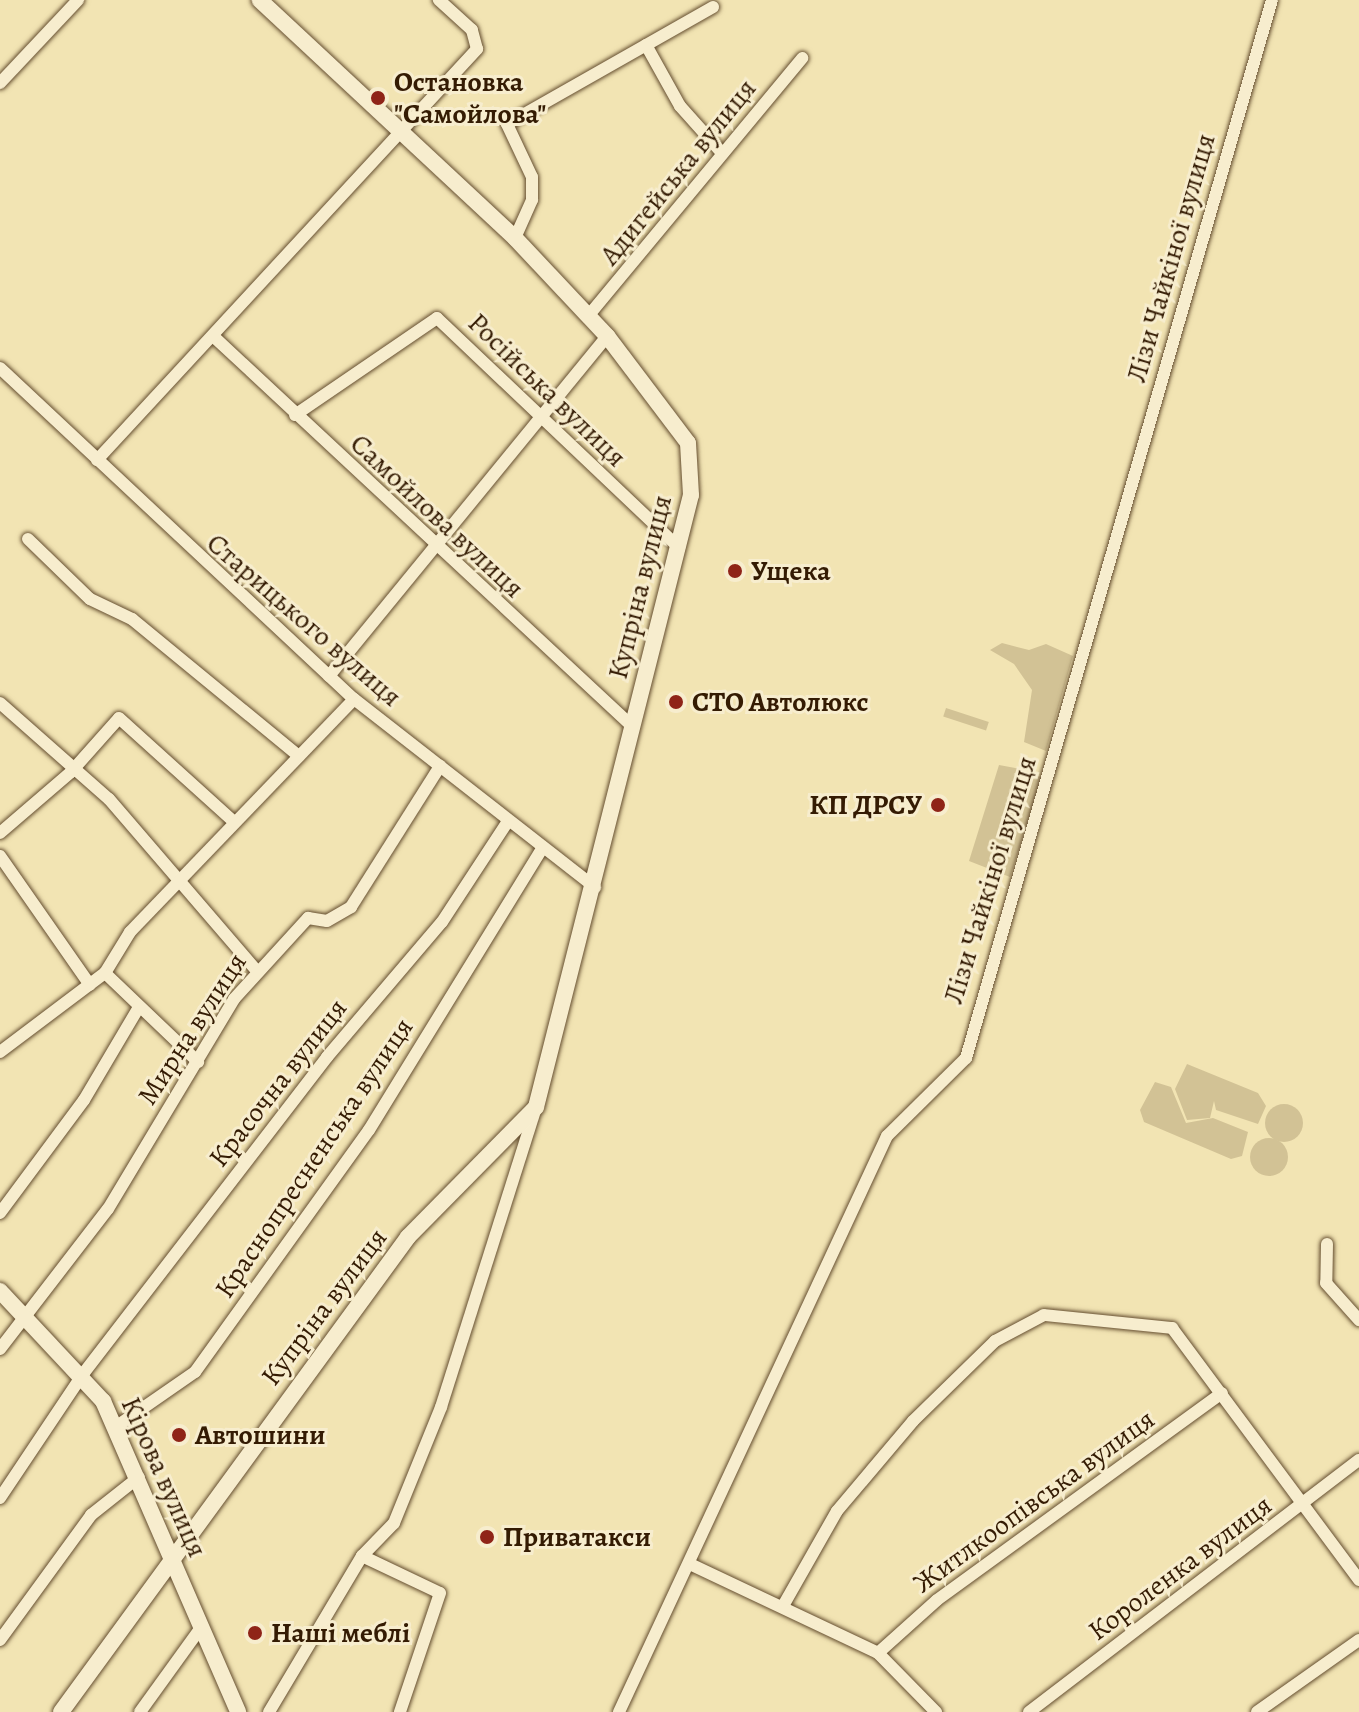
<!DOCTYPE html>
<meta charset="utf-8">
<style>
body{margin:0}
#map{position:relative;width:1359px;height:1712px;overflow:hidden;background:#f2e4b3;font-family:Alegreya,serif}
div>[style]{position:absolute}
.green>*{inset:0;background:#d2c295;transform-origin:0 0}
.round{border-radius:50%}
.roads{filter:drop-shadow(0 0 2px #644d2f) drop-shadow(0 0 2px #644d2f)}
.minor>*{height:12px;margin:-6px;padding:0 6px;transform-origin:6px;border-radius:6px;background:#f7edce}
.secondary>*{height:16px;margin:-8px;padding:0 8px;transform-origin:8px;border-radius:8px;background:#f7edce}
.dots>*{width:22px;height:22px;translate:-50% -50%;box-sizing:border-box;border:4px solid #f7edce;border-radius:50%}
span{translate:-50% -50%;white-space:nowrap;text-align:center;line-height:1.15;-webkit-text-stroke:6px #f7edce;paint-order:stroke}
.poi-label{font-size:28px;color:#341b03;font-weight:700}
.left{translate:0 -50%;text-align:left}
.right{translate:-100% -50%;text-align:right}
.street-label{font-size:28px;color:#341b03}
</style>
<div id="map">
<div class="green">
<i style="clip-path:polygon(1002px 643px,1029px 650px,1046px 644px,1073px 656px,1046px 751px,1024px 742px,1032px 690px,1014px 664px,990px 650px)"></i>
<i style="left:946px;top:708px;width:45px;height:9px;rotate:18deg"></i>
<i style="clip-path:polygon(999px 765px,1026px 770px,1021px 790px,1028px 792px,1033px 775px,1042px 777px,1010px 877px,969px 861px)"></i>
<i style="clip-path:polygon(1187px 1064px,1258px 1093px,1266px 1106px,1258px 1124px,1216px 1110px,1214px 1101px,1210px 1118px,1187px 1120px,1175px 1089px)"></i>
<i style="clip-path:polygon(1155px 1082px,1171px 1087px,1186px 1123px,1213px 1118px,1248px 1132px,1242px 1156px,1231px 1159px,1144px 1122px,1140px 1110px)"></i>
<i class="round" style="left:1265px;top:1104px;width:38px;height:38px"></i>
<i class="round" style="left:1250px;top:1138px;width:38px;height:38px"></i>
</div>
<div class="roads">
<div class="minor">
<i style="left:646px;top:45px;width:70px;rotate:60.9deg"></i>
<i style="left:680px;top:106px;width:63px;rotate:48.2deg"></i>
<i style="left:0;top:83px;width:114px;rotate:-46.8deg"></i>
<i style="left:515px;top:238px;width:42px;rotate:-65.9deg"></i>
<i style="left:532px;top:200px;width:23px;rotate:-90deg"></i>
<i style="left:532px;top:177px;width:59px;rotate:-115.3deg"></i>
<i style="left:507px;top:124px;width:237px;rotate:-29.6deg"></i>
<i style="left:589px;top:315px;width:334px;rotate:-50.3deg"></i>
<i style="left:213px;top:336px;width:572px;rotate:42.95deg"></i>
<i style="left:0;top:368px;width:485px;rotate:43.1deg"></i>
<i style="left:354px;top:699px;width:306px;rotate:38deg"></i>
<i style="left:295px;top:415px;width:172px;rotate:-34.3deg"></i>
<i style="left:437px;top:318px;width:334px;rotate:43.5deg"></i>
<i style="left:97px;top:460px;width:560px;rotate:-47.24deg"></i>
<i style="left:477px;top:49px;width:20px;rotate:-105deg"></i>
<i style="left:472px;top:30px;width:45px;rotate:-137.7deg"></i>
<i style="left:28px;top:539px;width:86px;rotate:44.1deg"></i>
<i style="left:90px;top:599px;width:47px;rotate:25.5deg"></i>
<i style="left:132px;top:619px;width:216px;rotate:39.4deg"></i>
<i style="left:329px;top:676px;width:439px;rotate:-50.7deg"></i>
<i style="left:0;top:703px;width:145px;rotate:41.4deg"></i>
<i style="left:109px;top:799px;width:225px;rotate:49.3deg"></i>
<i style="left:0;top:833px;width:94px;rotate:-40.7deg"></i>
<i style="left:71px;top:772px;width:72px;rotate:-48.4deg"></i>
<i style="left:119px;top:718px;width:152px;rotate:42.1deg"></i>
<i style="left:0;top:856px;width:157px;rotate:55.1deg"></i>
<i style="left:105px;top:973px;width:129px;rotate:43.7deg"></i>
<i style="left:0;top:1052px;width:131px;rotate:-37deg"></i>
<i style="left:105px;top:973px;width:48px;rotate:-58.6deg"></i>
<i style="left:130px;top:932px;width:323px;rotate:-46.1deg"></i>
<i style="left:0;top:1213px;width:141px;rotate:-53.4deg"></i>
<i style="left:84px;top:1100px;width:108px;rotate:-59.4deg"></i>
<i style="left:1327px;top:1244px;width:39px;rotate:91deg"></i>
<i style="left:1326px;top:1283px;width:50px;rotate:48.3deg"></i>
<i style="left:0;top:1349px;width:177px;rotate:-52.4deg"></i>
<i style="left:108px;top:1209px;width:245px;rotate:-59deg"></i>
<i style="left:234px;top:999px;width:110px;rotate:-47.6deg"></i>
<i style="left:308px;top:918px;width:19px;rotate:9deg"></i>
<i style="left:327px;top:921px;width:28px;rotate:-30deg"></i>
<i style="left:351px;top:907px;width:167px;rotate:-57.7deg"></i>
<i style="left:117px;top:1426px;width:95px;rotate:-34.7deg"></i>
<i style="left:195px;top:1372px;width:298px;rotate:-54.3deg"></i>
<i style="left:369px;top:1130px;width:332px;rotate:-58.4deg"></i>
<i style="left:0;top:1498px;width:149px;rotate:-56.2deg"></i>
<i style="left:83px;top:1374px;width:400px;rotate:-52.4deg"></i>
<i style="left:327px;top:1057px;width:177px;rotate:-49.6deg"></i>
<i style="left:442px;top:922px;width:121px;rotate:-56.8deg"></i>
<i style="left:362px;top:1556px;width:86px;rotate:25.4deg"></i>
<i style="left:440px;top:1593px;width:126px;rotate:108.6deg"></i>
<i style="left:692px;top:1565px;width:206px;rotate:25.3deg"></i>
<i style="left:878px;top:1653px;width:83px;rotate:45.5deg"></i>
<i style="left:783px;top:1606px;width:109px;rotate:-60.4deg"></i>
<i style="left:837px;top:1511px;width:118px;rotate:-49.8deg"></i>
<i style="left:913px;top:1421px;width:115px;rotate:-44.3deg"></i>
<i style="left:995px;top:1341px;width:55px;rotate:-28deg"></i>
<i style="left:1044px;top:1315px;width:129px;rotate:5.8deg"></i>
<i style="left:1172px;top:1328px;width:314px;rotate:53.4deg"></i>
<i style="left:0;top:1640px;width:155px;rotate:-53.9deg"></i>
<i style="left:91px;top:1515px;width:61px;rotate:-38.4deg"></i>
<i style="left:878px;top:1653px;width:79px;rotate:-41.9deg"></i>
<i style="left:937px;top:1600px;width:352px;rotate:-36deg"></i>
<i style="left:140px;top:1712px;width:106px;rotate:-54.2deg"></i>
<i style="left:269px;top:1712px;width:182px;rotate:-59.2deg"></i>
<i style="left:362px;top:1556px;width:46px;rotate:-45.9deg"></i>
<i style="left:394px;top:1523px;width:125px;rotate:-67.9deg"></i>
<i style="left:441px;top:1407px;width:312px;rotate:-72.4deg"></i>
<i style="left:619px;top:1712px;width:635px;rotate:-65.05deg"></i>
<i style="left:887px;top:1136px;width:111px;rotate:-44.6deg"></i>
<i style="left:966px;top:1058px;width:1101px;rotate:-73.87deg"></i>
<i style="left:1029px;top:1712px;width:415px;rotate:-37.4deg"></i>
<i style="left:1257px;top:1712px;width:125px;rotate:-35.2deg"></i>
</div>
<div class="secondary">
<i style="left:0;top:1291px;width:151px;rotate:46.9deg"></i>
<i style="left:103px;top:1401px;width:339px;rotate:66.5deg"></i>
<i style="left:61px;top:1712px;width:588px;rotate:-53.85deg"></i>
<i style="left:408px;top:1237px;width:182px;rotate:-45.4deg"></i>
<i style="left:536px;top:1107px;width:631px;rotate:-75.79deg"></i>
<i style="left:691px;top:495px;width:52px;rotate:-93.3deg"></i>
<i style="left:688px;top:443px;width:134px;rotate:-127.1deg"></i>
<i style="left:607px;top:336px;width:134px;rotate:-133.2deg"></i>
<i style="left:515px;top:238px;width:349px;rotate:-137deg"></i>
</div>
</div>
<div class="dots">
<i style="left:378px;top:98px;background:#8f2418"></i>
<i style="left:735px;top:571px;background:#8f2418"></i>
<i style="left:676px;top:702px;background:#8f2418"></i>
<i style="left:938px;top:805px;background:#8f2418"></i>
<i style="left:179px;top:1435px;background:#8f2418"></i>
<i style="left:487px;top:1537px;background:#8f2418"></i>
<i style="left:255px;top:1633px;background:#8f2418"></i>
</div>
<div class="poi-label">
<span class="left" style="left:394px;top:98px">Остановка<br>"Самойлова"</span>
<span class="left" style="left:751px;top:571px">Ущека</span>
<span class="left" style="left:692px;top:702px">СТО Автолюкс</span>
<span class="right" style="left:922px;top:805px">КП ДРСУ</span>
<span class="left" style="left:195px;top:1435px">Автошини</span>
<span class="left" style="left:503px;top:1537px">Приватакси</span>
<span class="left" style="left:271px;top:1633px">Наші меблі</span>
</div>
<div class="street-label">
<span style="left:678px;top:172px;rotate:-51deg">Адигейська вулиця</span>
<span style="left:1171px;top:258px;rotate:-74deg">Лізи Чайкіної вулиця</span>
<span style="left:547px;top:390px;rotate:44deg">Російська вулиця</span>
<span style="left:437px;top:516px;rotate:43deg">Самойлова вулиця</span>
<span style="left:640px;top:587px;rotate:-76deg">Купріна вулиця</span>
<span style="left:304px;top:620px;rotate:41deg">Старицького вулиця</span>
<span style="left:990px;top:880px;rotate:-73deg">Лізи Чайкіної вулиця</span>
<span style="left:192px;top:1029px;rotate:-57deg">Мирна вулиця</span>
<span style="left:278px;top:1083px;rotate:-52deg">Красочна вулиця</span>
<span style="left:314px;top:1158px;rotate:-56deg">Краснопресненська вулиця</span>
<span style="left:324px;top:1307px;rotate:-53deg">Купріна вулиця</span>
<span style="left:164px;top:1477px;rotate:66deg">Кірова вулиця</span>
<span style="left:1034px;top:1501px;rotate:-36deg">Житлкоопівська вулиця</span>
<span style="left:1180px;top:1568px;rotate:-37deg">Короленка вулиця</span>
</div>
</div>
